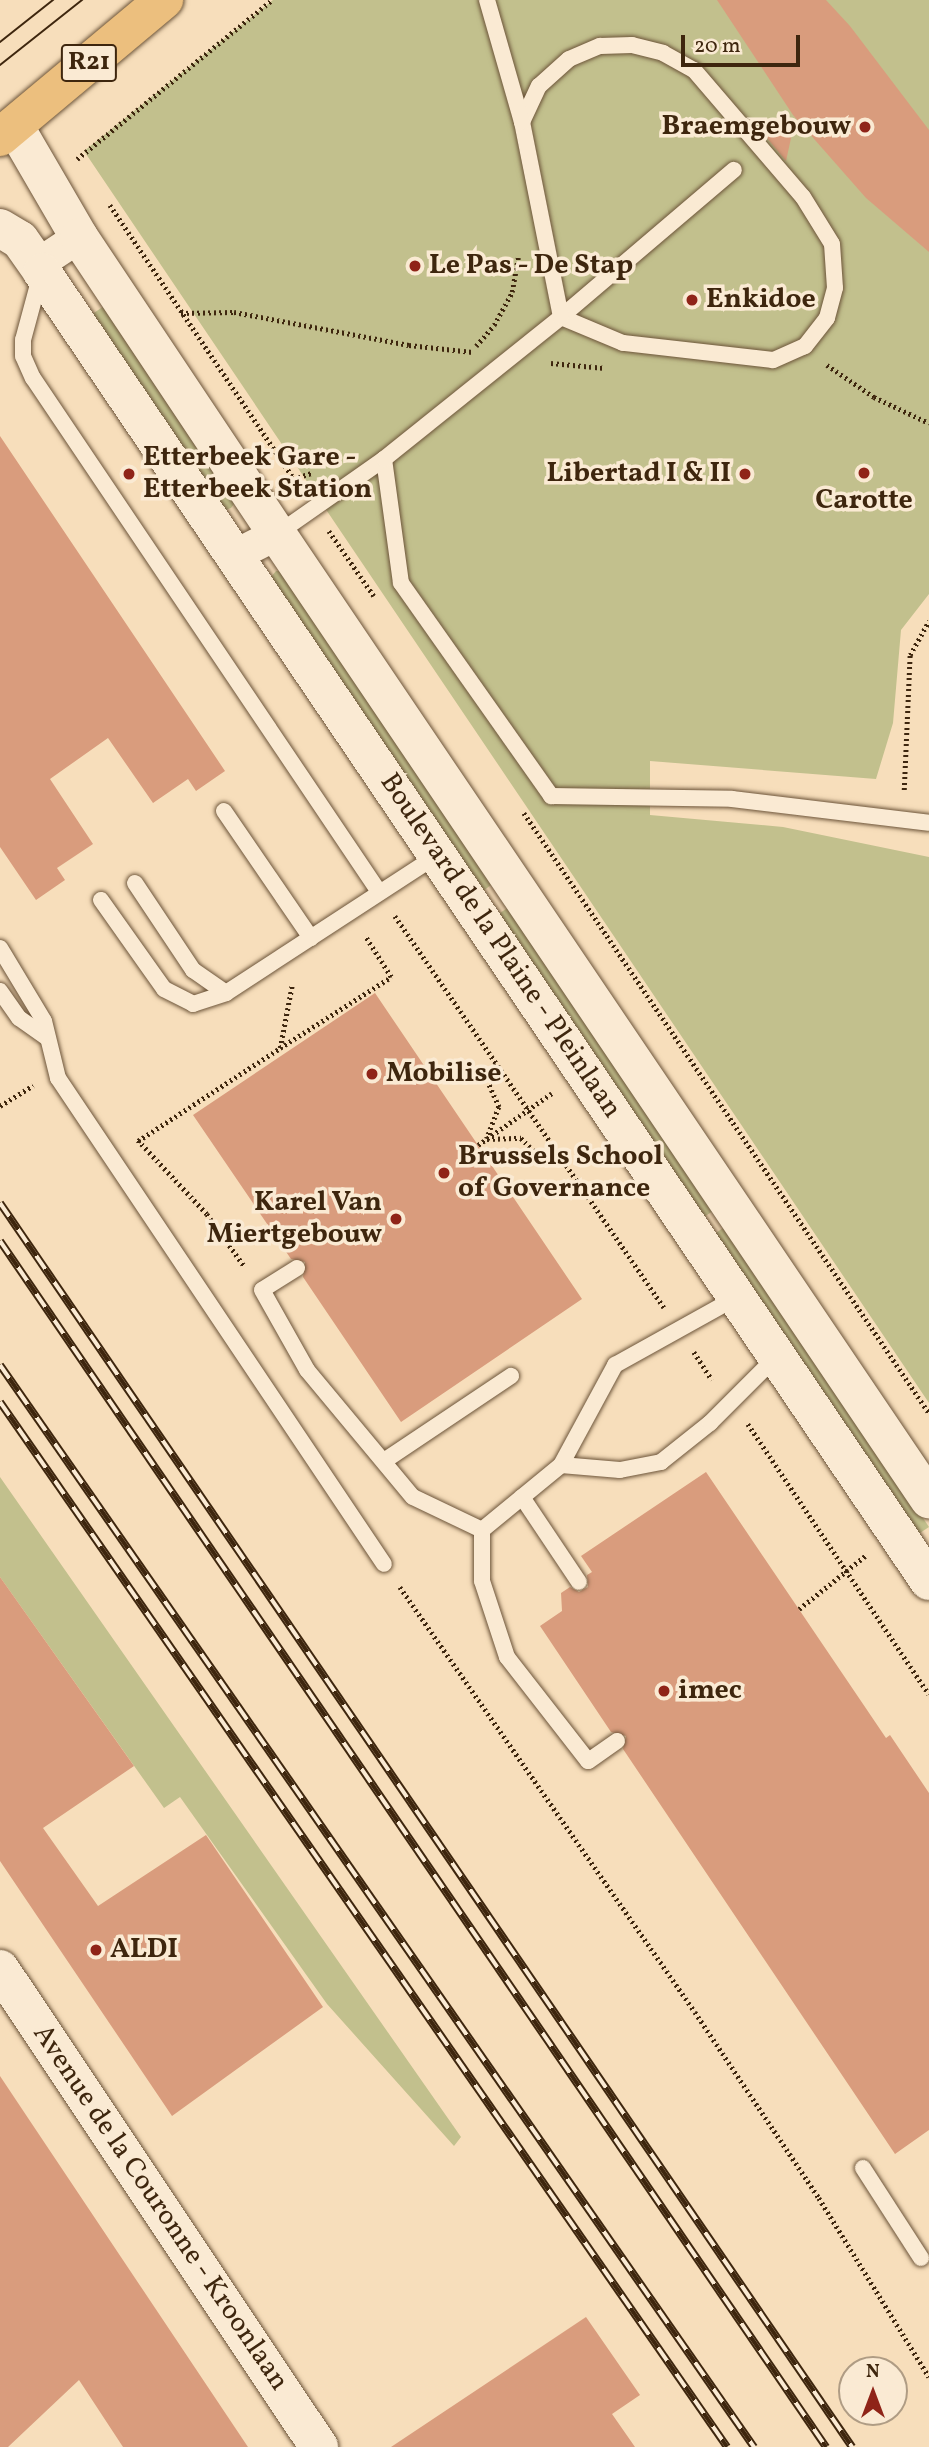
<!DOCTYPE html>
<style>
body{margin:0}
#map{position:relative;width:929px;height:2447px;overflow:hidden;background:#f7debb;font-family:Vollkorn,serif}
div>[style]{position:absolute}
.green>*{inset:0;background:#c2c08d;transform-origin:0 0}
.building>*{inset:0;background:#d99c7d}
.path>*{height:4.5px;margin-top:-2.25px;transform-origin:0;background:repeating-linear-gradient(90deg,#3e260e 0 2px,transparent 0 5.5px)}
.roads{filter:drop-shadow(0 0 2px #6c5439) drop-shadow(0 0 2px #6c5439)}
.lane>*{height:16px;margin:-8px;padding:0 8px;transform-origin:8px;border-radius:8px;background:#faead3}
.street>*{height:32px;margin:-16px;padding:0 16px;transform-origin:16px;border-radius:16px;background:#faead3}
.secondary>*{height:38px;margin:-19px;padding:0 19px;transform-origin:19px;border-radius:19px;background:#faead3}
.primary>*{height:38px;margin:-19px;padding:0 19px;transform-origin:19px;border-radius:19px;background:#ecbf7e}
.tram>*{height:2px;margin:-1px;padding:0 1px;transform-origin:1px;border-radius:1px;background:#3e260e}
.rail>*{height:8px;margin-top:-4px;transform-origin:0;background:repeating-linear-gradient(90deg,#faead3 0 16px,#3e260e 0 32px);box-sizing:border-box;border-block:2px solid #3e260e}
.dots>*{width:19px;height:19px;translate:-50% -50%;box-sizing:border-box;border:4px solid #faead3;border-radius:50%}
span{translate:-50% -50%;white-space:nowrap;text-align:center;line-height:1.15;-webkit-text-stroke:7px #faead3;paint-order:stroke}
.shield-label span{padding:2px 5px;background:#faead3;border:2px solid;border-radius:5px;-webkit-text-stroke-width:0}
.shield-label{font-size:26px;color:#3e260e;font-weight:700}
.poi-label{font-size:28px;color:#3e260e;font-weight:700}
.right{translate:-100% -50%;text-align:right}
.left{translate:0 -50%;text-align:left}
.street-label{font-size:28px;color:#3e260e}
.north{position:absolute;left:838px;top:2356px;width:70px;height:70px;box-sizing:border-box;background:#faead3;border:2px solid #af9c84;border-radius:50%;rotate:0deg;font-size:19px;font-weight:700;line-height:28px;text-align:center;color:#3e260e}
.north::after{content:'';display:block;margin:auto;width:24px;height:32px;background:#8f2418;clip-path:polygon(50% 0,100% 100%,50% 72%,0 100%)}
.scale{position:absolute;left:681px;top:35px;width:119px;height:32px;box-sizing:border-box;border:4px solid #3e260e;border-top:0;padding-left:9px;font-size:21px;line-height:24px;white-space:nowrap;color:#3e260e;-webkit-text-stroke:5px #faead3;paint-order:stroke}
</style>
<div id="map">
<div class="green">
<i style="clip-path:polygon(273px 0,929px 0,929px 594px,901px 630px,893px 723px,876px 779px,650px 761px,650px 815px,783px 827px,929px 857px,929px 1403px,84px 151px)"></i>
<i style="clip-path:polygon(104px 306px,234px 504px,231px 508px,225px 510px,91px 315px)"></i>
<i style="clip-path:polygon(276px 571px,282px 571px,491px 885px,483px 891px,271px 577px)"></i>
<i style="left:509px;top:907px;width:366px;height:14px;rotate:56deg"></i>
<i style="left:726px;top:1226px;width:363px;height:15px;rotate:56deg"></i>
<i style="clip-path:polygon(0 1477px,461px 2137px,454px 2146px,327px 2004px,180px 1797px,164px 1808px,0 1577px)"></i>
</div>
<div class="building">
<i style="clip-path:polygon(717px 0,826px 0,850px 26px,929px 130px,929px 252px,866px 198px,793px 115px)"></i>
<i style="clip-path:polygon(793px 129px,786px 161px,761px 131px)"></i>
<i style="clip-path:polygon(0 436px,225px 771px,196px 791px,188px 779px,153px 803px,108px 738px,50px 779px,93px 844px,57px 868px,65px 880px,36px 900px,0 847px)"></i>
<i style="clip-path:polygon(375px 993px,582px 1299px,401px 1422px,303px 1277px,305px 1262px,291px 1259px,193px 1115px)"></i>
<i style="clip-path:polygon(706px 1472px,886px 1738px,890px 1735px,929px 1793px,929px 2130px,895px 2154px,623px 1749px,626px 1736px,611px 1732px,540px 1626px,562px 1611px,561px 1593px,570px 1587px,579px 1592px,588px 1587px,587px 1575px,592px 1572px,581px 1556px)"></i>
<i style="clip-path:polygon(0 1577px,134px 1766px,43px 1828px,98px 1906px,206px 1835px,323px 2007px,172px 2116px,0 1861px)"></i>
<i style="clip-path:polygon(0 2076px,32px 2124px,248px 2447px,123px 2447px,79px 2380px,8px 2447px,0 2447px)"></i>
<i style="clip-path:polygon(586px 2317px,640px 2395px,612px 2414px,635px 2447px,391px 2447px)"></i>
</div>
<div class="path">
<i style="left:785px;top:135px;width:19px;rotate:-35deg"></i>
<i style="left:77px;top:159px;width:252px;rotate:-39.2deg"></i>
<i style="left:110px;top:205px;width:339px;rotate:56.1deg"></i>
<i style="left:181px;top:313px;width:53px;rotate:-1.1deg"></i>
<i style="left:234px;top:312px;width:178px;rotate:10.7deg"></i>
<i style="left:409px;top:345px;width:64px;rotate:6.2deg"></i>
<i style="left:476px;top:346px;width:28px;rotate:-49deg"></i>
<i style="left:494px;top:325px;width:38px;rotate:-61deg"></i>
<i style="left:512px;top:292px;width:35px;rotate:-80deg"></i>
<i style="left:551px;top:363px;width:54px;rotate:5.3deg"></i>
<i style="left:827px;top:365px;width:57px;rotate:34.2deg"></i>
<i style="left:874px;top:397px;width:61px;rotate:25.3deg"></i>
<i style="left:293px;top:479px;width:19px;rotate:-18deg"></i>
<i style="left:329px;top:531px;width:79px;rotate:55.3deg"></i>
<i style="left:904px;top:790px;width:135px;rotate:-87.5deg"></i>
<i style="left:910px;top:655px;width:39px;rotate:-61deg"></i>
<i style="left:524px;top:813px;width:724px;rotate:55.98deg"></i>
<i style="left:395px;top:916px;width:475px;rotate:55.5deg"></i>
<i style="left:280px;top:1048px;width:132px;rotate:-32.6deg"></i>
<i style="left:391px;top:977px;width:49px;rotate:-122.4deg"></i>
<i style="left:497px;top:1065px;width:16px;rotate:140deg"></i>
<i style="left:485px;top:1075px;width:35px;rotate:66deg"></i>
<i style="left:499px;top:1107px;width:34px;rotate:111deg"></i>
<i style="left:487px;top:1139px;width:34px;rotate:-2deg"></i>
<i style="left:521px;top:1138px;width:35px;rotate:45deg"></i>
<i style="left:546px;top:1163px;width:16px;rotate:-27deg"></i>
<i style="left:0;top:1106px;width:39px;rotate:-32deg"></i>
<i style="left:138px;top:1140px;width:101px;rotate:47deg"></i>
<i style="left:207px;top:1214px;width:65px;rotate:54.4deg"></i>
<i style="left:138px;top:1141px;width:170px;rotate:-33.2deg"></i>
<i style="left:280px;top:1048px;width:64px;rotate:-79.2deg"></i>
<i style="left:478px;top:1145px;width:90px;rotate:-35.1deg"></i>
<i style="left:694px;top:1352px;width:33px;rotate:57deg"></i>
<i style="left:748px;top:1424px;width:325px;rotate:56.2deg"></i>
<i style="left:400px;top:1587px;width:517px;rotate:55.23deg"></i>
<i style="left:695px;top:2012px;width:224px;rotate:56.3deg"></i>
<i style="left:819px;top:2198px;width:210px;rotate:58.4deg"></i>
<i style="left:799px;top:1609px;width:85px;rotate:-38.8deg"></i>
</div>
<div class="roads">
<div class="lane">
<i style="left:522px;top:122px;width:40px;rotate:-65deg"></i>
<i style="left:539px;top:86px;width:40px;rotate:-42deg"></i>
<i style="left:569px;top:59px;width:34px;rotate:-23deg"></i>
<i style="left:600px;top:46px;width:32px;rotate:-2deg"></i>
<i style="left:632px;top:45px;width:32px;rotate:14deg"></i>
<i style="left:663px;top:53px;width:35px;rotate:29deg"></i>
<i style="left:694px;top:70px;width:167px;rotate:49.4deg"></i>
<i style="left:803px;top:197px;width:55px;rotate:58.3deg"></i>
<i style="left:832px;top:244px;width:44px;rotate:86.1deg"></i>
<i style="left:835px;top:288px;width:31px;rotate:105deg"></i>
<i style="left:827px;top:318px;width:36px;rotate:128deg"></i>
<i style="left:805px;top:346px;width:35px;rotate:156deg"></i>
<i style="left:773px;top:360px;width:151px;rotate:-173.5deg"></i>
<i style="left:623px;top:343px;width:67px;rotate:-157.2deg"></i>
<i style="left:561px;top:317px;width:227px;rotate:-40.4deg"></i>
<i style="left:40px;top:277px;width:65px;rotate:105.1deg"></i>
<i style="left:23px;top:340px;width:16px;rotate:90deg"></i>
<i style="left:23px;top:356px;width:24px;rotate:66deg"></i>
<i style="left:33px;top:378px;width:620px;rotate:56.05deg"></i>
<i style="left:384px;top:459px;width:125px;rotate:82.2deg"></i>
<i style="left:401px;top:583px;width:261px;rotate:54.8deg"></i>
<i style="left:551px;top:796px;width:181px;rotate:0.9deg"></i>
<i style="left:732px;top:799px;width:198px;rotate:6.9deg"></i>
<i style="left:277px;top:534px;width:131px;rotate:-35deg"></i>
<i style="left:384px;top:459px;width:227px;rotate:-38.7deg"></i>
<i style="left:561px;top:317px;width:199px;rotate:-101.3deg"></i>
<i style="left:522px;top:122px;width:127px;rotate:-106deg"></i>
<i style="left:224px;top:811px;width:154px;rotate:55.6deg"></i>
<i style="left:135px;top:883px;width:105px;rotate:56.3deg"></i>
<i style="left:193px;top:970px;width:40px;rotate:34.9deg"></i>
<i style="left:101px;top:900px;width:109px;rotate:54.7deg"></i>
<i style="left:164px;top:989px;width:33px;rotate:27deg"></i>
<i style="left:193px;top:1004px;width:35px;rotate:-18deg"></i>
<i style="left:226px;top:993px;width:253px;rotate:-33.1deg"></i>
<i style="left:0;top:948px;width:85px;rotate:58.9deg"></i>
<i style="left:44px;top:1021px;width:59px;rotate:76.2deg"></i>
<i style="left:58px;top:1078px;width:585px;rotate:56.15deg"></i>
<i style="left:0;top:991px;width:33px;rotate:55deg"></i>
<i style="left:19px;top:1018px;width:35px;rotate:35deg"></i>
<i style="left:297px;top:1268px;width:41px;rotate:147.8deg"></i>
<i style="left:262px;top:1290px;width:92px;rotate:60.6deg"></i>
<i style="left:307px;top:1370px;width:165px;rotate:50.2deg"></i>
<i style="left:413px;top:1497px;width:76px;rotate:25.6deg"></i>
<i style="left:384px;top:1461px;width:153px;rotate:-33.8deg"></i>
<i style="left:561px;top:1465px;width:59px;rotate:4.8deg"></i>
<i style="left:620px;top:1470px;width:42px;rotate:-11deg"></i>
<i style="left:661px;top:1462px;width:63px;rotate:-38.5deg"></i>
<i style="left:710px;top:1423px;width:95px;rotate:-45deg"></i>
<i style="left:522px;top:1497px;width:102px;rotate:56.2deg"></i>
<i style="left:617px;top:1741px;width:35px;rotate:145deg"></i>
<i style="left:588px;top:1761px;width:132px;rotate:-127.9deg"></i>
<i style="left:507px;top:1657px;width:80px;rotate:-108.2deg"></i>
<i style="left:482px;top:1581px;width:51px;rotate:-90deg"></i>
<i style="left:482px;top:1530px;width:102px;rotate:-39.4deg"></i>
<i style="left:561px;top:1465px;width:114px;rotate:-61.6deg"></i>
<i style="left:615px;top:1365px;width:140px;rotate:-29.1deg"></i>
<i style="left:863px;top:2168px;width:107px;rotate:57.2deg"></i>
</div>
<div class="street">
<i style="left:37px;top:265px;width:50px;rotate:-33.7deg"></i>
<i style="left:234px;top:556px;width:48px;rotate:-27.1deg"></i>
</div>
<div class="secondary">
<i style="left:15px;top:127px;width:127px;rotate:59.8deg"></i>
<i style="left:79px;top:237px;width:357px;rotate:56.3deg"></i>
<i style="left:277px;top:534px;width:1165px;rotate:55.96deg"></i>
<i style="left:0;top:228px;width:23px;rotate:31deg"></i>
<i style="left:20px;top:240px;width:39px;rotate:55deg"></i>
<i style="left:42px;top:272px;width:1581px;rotate:55.88deg"></i>
<i style="left:0;top:1969px;width:575px;rotate:56.28deg"></i>
</div>
<div class="primary">
<i style="left:0;top:137px;width:214px;rotate:-39.9deg"></i>
</div>
</div>
<div class="tram">
<i style="left:0;top:42px;width:68px;rotate:-38.4deg"></i>
<i style="left:0;top:65px;width:105px;rotate:-38.4deg"></i>
</div>
<div class="rail">
<i style="left:0;top:1203px;width:1508px;rotate:55.59deg"></i>
<i style="left:0;top:1241px;width:1462px;rotate:55.59deg"></i>
<i style="left:0;top:1365px;width:1319px;rotate:55.13deg"></i>
<i style="left:0;top:1402px;width:1273px;rotate:55.17deg"></i>
</div>
<div class="dots">
<i style="left:865px;top:127px;background:#8f2418"></i>
<i style="left:415px;top:266px;background:#8f2418"></i>
<i style="left:692px;top:300px;background:#8f2418"></i>
<i style="left:864px;top:473px;background:#8f2418"></i>
<i style="left:129px;top:474px;background:#8f2418"></i>
<i style="left:745px;top:474px;background:#8f2418"></i>
<i style="left:372px;top:1074px;background:#8f2418"></i>
<i style="left:444px;top:1173px;background:#8f2418"></i>
<i style="left:396px;top:1219px;background:#8f2418"></i>
<i style="left:664px;top:1691px;background:#8f2418"></i>
<i style="left:96px;top:1950px;background:#8f2418"></i>
</div>
<div class="shield-label">
<span style="left:89px;top:63px">R21</span>
</div>
<div class="poi-label">
<span class="right" style="left:851px;top:127px">Braemgebouw</span>
<span class="left" style="left:429px;top:266px">Le Pas - De Stap</span>
<span class="left" style="left:706px;top:300px">Enkidoe</span>
<span class="left" style="left:143px;top:474px">Etterbeek Gare -<br>Etterbeek Station</span>
<span class="right" style="left:731px;top:474px">Libertad I &amp; II</span>
<span style="left:864px;top:501px">Carotte</span>
<span class="left" style="left:386px;top:1074px">Mobilise</span>
<span class="left" style="left:458px;top:1173px">Brussels School<br>of Governance</span>
<span class="right" style="left:382px;top:1219px">Karel Van<br>Miertgebouw</span>
<span class="left" style="left:678px;top:1691px">imec</span>
<span class="left" style="left:110px;top:1950px">ALDI</span>
</div>
<div class="street-label">
<span style="left:500px;top:946px;rotate:56deg">Boulevard de la Plaine - Pleinlaan</span>
<span style="left:160px;top:2208px;rotate:56deg">Avenue de la Couronne - Kroonlaan</span>
</div>
<div class="north">N</div>
<div class="scale">20 m</div>
</div>
